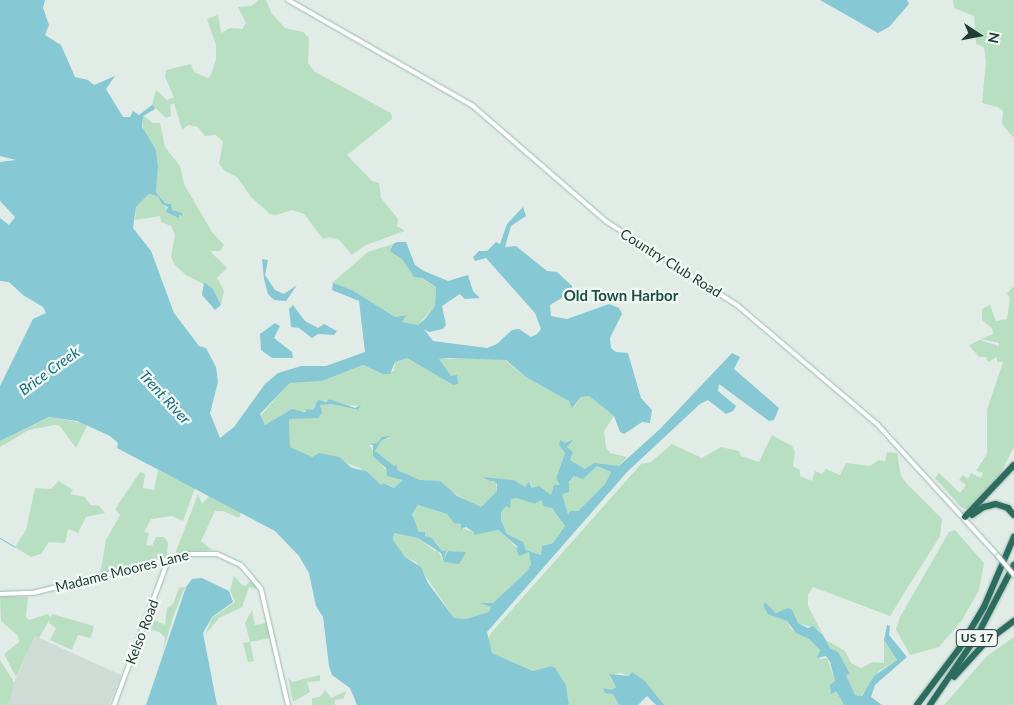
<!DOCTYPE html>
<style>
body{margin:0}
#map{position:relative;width:1014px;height:705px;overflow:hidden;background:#e1ece7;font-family:Lato,sans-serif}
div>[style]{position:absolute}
.built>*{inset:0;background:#cfdcd6}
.green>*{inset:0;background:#b9dfc3}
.water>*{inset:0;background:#86c8d4}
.stream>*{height:1px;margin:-0.5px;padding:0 0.5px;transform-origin:0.5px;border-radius:0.5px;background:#86c8d4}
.roads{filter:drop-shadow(0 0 1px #9fb9b0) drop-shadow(0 0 1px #9fb9b0)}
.secondary>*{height:4px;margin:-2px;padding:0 2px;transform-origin:2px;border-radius:2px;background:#fff}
.highway>*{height:5.5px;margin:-2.75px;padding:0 2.75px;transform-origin:2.75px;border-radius:2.75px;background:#2b6c5e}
.bridges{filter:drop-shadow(0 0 1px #9fb9b0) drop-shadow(0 0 1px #9fb9b0)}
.secondary-bridge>*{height:4px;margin:-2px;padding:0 2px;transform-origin:2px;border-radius:2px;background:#fff}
span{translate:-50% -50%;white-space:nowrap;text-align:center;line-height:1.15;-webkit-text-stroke:4.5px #f2f9f5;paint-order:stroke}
.shield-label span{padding:1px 4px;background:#f2f9f5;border:1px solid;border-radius:4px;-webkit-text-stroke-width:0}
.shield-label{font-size:12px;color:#213e36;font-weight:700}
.street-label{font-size:14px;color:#213e36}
.neighbourhood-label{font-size:15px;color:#1b5144;font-weight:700}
.water-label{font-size:15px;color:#186c7d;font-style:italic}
.north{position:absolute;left:954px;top:10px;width:50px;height:50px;-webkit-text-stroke:4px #f2f9f5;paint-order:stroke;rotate:101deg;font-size:14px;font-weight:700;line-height:20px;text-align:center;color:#213e36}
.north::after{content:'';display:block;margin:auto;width:18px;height:22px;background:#213e36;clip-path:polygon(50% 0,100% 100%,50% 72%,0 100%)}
</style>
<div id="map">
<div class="built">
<i style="clip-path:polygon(35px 636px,121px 675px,109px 705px,5px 705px,10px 701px,12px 687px)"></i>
</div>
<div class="green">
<i style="clip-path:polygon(259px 0,266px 0,272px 14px,285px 28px,303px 32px,309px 38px,308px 63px,315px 72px,391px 113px,392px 119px,347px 155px,372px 181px,379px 183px,381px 198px,398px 219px,397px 226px,405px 231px,366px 245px,352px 255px,339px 240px,329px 237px,323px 239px,304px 214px,292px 210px,276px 215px,270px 214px,251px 197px,237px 177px,225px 171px,219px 164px,223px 141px,215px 135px,205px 136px,198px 127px,188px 125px,182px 130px,174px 103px,170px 105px,171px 116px,166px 118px,152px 105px,156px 90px,167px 100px,174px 97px,165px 77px,166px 70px,191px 64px,194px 72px,208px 78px,211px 75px,216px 59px,216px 45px,207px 19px,218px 15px,221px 33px,230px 28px,242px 29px,246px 23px,238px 7px,251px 6px)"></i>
<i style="clip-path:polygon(953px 0,1014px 0,1014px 138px,1002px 124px,1003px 111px,998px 107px,982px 103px,986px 61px,984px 47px,976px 44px,974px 16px,954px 8px)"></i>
<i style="clip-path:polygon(143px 115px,153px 123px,160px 123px,165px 147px,180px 166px,184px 184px,212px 232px,224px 245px,220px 251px,210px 251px,227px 268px,217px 278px,224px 291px,221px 305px,213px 289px,186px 275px,175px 265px,171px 257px,175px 235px,171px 226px,161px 222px,160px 216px,135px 220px,136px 207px,149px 194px,158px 196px,169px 212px,182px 215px,172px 210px,169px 203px,165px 203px,156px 191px,158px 166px,156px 150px,143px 132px)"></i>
<i style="clip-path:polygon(393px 244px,391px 247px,397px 256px,404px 260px,412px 273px,436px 287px,435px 306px,418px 325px,401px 322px,405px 315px,395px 317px,352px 290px,332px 283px,368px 252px)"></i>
<i style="clip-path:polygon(1014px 286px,1014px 447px,996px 482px,967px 509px,962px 508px,935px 478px,939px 473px,960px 493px,966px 485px,959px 480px,963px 475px,968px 479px,971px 473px,981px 478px,983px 473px,976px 471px,987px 454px,987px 410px,1003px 362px,997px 362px,997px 357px,988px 362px,986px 357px,979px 357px,969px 345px,980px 340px,999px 346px,999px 343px,981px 339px,993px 334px,992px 328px,982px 320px,982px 309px,990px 305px,996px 321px,1007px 319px,1010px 299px,1007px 293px)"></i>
<i style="clip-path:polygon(407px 358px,453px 385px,451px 376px,438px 359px,502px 358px,526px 377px,564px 397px,574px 407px,581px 397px,589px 396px,614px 416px,604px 431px,606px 447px,610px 453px,627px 457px,619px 466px,602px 465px,585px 469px,570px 460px,573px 452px,567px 447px,573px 439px,565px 443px,560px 441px,559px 445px,565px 453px,556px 477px,560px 485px,551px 496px,542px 488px,532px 488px,531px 483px,525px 487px,514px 480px,484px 478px,496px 482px,497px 491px,481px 507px,475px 507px,437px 482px,420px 480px,396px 470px,375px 451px,381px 441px,392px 437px,383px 437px,377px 443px,369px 444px,388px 474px,403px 480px,395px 488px,383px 483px,381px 486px,360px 468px,319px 453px,312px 457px,306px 456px,290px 447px,289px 418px,318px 418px,320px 405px,332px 404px,358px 410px,360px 406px,341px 405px,330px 399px,314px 406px,313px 411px,293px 411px,265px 425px,260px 416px,290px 383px,322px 381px,363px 365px,383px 374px,394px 371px,395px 362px)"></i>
<i style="clip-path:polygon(50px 417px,88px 424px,76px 448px,60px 426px,55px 425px,29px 430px,0 447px,0 441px)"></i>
<i style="clip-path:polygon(772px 435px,792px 446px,795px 452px,793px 466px,800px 470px,800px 476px,812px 481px,815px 471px,822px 474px,826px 469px,840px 475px,846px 463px,870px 466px,879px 460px,885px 461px,887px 452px,897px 453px,901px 476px,907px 484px,942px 519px,940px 536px,890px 616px,813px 587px,808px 595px,808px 606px,823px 635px,818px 629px,798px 623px,794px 617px,776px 613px,765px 602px,763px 605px,768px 613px,787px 621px,791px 629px,809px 639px,820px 650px,820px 659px,827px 658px,835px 681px,830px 692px,836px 691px,844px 705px,664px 705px,644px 682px,621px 673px,609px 675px,616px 687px,612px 690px,603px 688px,613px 693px,619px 705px,569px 705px,566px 685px,551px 666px,533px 671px,492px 653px,487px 640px,492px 632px,641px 464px,651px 462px,672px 444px,702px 458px,721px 447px,739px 451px,741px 456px,759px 462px)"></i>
<i style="clip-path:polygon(597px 466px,611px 472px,605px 484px,578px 511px,570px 511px,568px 516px,562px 505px,562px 494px,574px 476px,583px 478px)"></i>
<i style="clip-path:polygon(158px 470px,195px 488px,183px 521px,172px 516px,151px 519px,144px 532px,149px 533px,146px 545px,152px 546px,156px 537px,164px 537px,168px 542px,167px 555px,100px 574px,106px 540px,120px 515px,115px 509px,140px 472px,145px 474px,143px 488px,154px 490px)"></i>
<i style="clip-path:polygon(59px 481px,73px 490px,70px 494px,85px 497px,90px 505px,99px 506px,105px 513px,86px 517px,78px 533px,68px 529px,65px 543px,49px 542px,41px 554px,31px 557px,15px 547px,26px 530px,35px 488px,51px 489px)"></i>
<i style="clip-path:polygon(198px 494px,202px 504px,209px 496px,223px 501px,241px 512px,239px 518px,223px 511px,215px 511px,201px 541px,212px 550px,175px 554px)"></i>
<i style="clip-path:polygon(517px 497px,535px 504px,541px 500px,552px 508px,565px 526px,553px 543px,542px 546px,541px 555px,526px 550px,521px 541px,507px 534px,501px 520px,501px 512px,511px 498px)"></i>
<i style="clip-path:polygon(418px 505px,447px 514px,461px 524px,462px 528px,475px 532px,474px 534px,498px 530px,524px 554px,529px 552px,531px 565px,527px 571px,493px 603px,482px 603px,491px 607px,490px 612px,466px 619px,454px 618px,416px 562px,405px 557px,393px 540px,394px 533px,418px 538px,435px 551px,438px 550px,442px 559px,448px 563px,458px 560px,465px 552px,448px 551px,443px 559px,444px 549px,442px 552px,436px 542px,419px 532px,413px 519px,412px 514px)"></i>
<i style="clip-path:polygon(955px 530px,984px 563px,979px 590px,962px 620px,939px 647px,910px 655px,896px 629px,900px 617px,949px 532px)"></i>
<i style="clip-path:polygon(234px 576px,242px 585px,246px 586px,252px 578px,258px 586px,255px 589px,249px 587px,242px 607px,219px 618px,205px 635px,212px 618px,235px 602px,230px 590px)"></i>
<i style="clip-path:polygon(185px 587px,173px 617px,163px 652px,165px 637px,159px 632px,146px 628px,150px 618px,165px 625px,167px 608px,173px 604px,179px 588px)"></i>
<i style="clip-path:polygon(0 596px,28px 597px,26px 617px,29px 620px,48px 614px,51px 618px,52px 614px,94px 626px,91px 638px,78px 635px,72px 650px,50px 640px,56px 628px,49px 623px,50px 619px,39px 638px,35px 636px,16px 677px,4px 654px,19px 642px,18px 636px,1px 621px)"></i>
<i style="clip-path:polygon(267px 609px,272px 632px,270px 638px,250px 642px,254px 661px,248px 662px,243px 643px,250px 642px,245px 623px,252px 610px,255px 625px,266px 623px,264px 613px)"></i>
<i style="clip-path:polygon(1014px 637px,1014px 705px,944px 705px,987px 656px)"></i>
<i style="clip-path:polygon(826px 640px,845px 651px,851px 663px,861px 668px,873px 662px,884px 663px,884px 640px,897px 660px,879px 671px,861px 696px,855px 695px,846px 675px,849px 674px,838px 652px,830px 648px)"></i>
<i style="clip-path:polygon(0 660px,14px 682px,10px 701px,5px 705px,0 705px)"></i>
<i style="clip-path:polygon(320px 675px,320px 681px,307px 682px,310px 692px,293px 702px,288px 677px,292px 682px)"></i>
<i style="clip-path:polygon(325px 690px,331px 698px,346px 691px,344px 698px,335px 700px,335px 705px,312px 705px,312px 698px,320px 697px)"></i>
</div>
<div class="water">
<i style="clip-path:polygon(evenodd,0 0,45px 0,43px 8px,49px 25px,45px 35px,61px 45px,75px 77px,88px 80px,94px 85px,115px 76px,106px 89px,123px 117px,130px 117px,133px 111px,139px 115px,152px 105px,154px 106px,155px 109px,143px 116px,142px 127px,156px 150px,158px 166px,156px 192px,165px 203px,171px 204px,172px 210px,182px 213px,182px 216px,179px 214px,179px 218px,166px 212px,168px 207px,162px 204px,158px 196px,149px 194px,136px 207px,133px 228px,151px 251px,174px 313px,199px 346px,206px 348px,216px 367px,218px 382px,210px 413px,220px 438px,234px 427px,265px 384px,278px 373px,301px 366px,326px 366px,365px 352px,359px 301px,332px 290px,333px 283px,352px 290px,395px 317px,406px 315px,402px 322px,418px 325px,425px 319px,435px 306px,436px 287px,422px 278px,414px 277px,403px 260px,390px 251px,393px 244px,397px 242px,406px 242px,415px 265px,424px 271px,448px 281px,468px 275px,473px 291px,480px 298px,465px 299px,460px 294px,442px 306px,446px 325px,443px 329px,429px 332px,424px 329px,433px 341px,487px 348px,497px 344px,512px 330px,519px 329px,531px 337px,537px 334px,541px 329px,535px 313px,486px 258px,475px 261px,473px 257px,479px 251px,487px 251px,496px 242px,500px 244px,507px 224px,523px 207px,526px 216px,511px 226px,505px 247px,516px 246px,547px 271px,557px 272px,572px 286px,572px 292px,550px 305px,551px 316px,567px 319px,609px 304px,619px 308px,622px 314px,610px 338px,611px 348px,616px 352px,628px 353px,641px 398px,652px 410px,650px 423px,642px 422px,624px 434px,620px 432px,614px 416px,589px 396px,581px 397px,572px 408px,569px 401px,526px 377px,506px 360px,449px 358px,439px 359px,451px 376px,457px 375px,458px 384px,453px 385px,407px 358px,395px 362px,390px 374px,383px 374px,363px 365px,322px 381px,290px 383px,260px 414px,265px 425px,292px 409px,305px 412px,307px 409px,313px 410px,318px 400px,326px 402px,329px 399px,355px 408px,361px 405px,358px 410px,332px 404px,320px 405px,322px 413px,318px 418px,289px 419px,290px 447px,312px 457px,319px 453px,339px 457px,352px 468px,366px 471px,381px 485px,383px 483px,394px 488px,403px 480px,387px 476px,386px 468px,373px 456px,373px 445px,368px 444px,377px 443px,382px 437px,392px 436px,381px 441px,375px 451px,394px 466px,397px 465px,397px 470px,420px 480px,440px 481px,457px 496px,481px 507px,497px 491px,497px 484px,494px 481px,490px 481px,482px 477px,514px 480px,525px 487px,529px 482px,532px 488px,539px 486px,551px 495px,554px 485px,560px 485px,556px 478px,565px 453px,559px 445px,560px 440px,565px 443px,574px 439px,567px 447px,573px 452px,570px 460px,585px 469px,594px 463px,619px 466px,660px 429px,732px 353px,740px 357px,734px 369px,779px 408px,774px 420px,769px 421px,719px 384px,718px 391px,736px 406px,733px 411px,726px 414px,708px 400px,700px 404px,627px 472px,487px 632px,492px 653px,533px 671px,551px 666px,555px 668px,566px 685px,569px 705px,357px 705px,350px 688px,332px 675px,329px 666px,323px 617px,316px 606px,309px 573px,299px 556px,275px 531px,117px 448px,118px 443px,110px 436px,77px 421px,49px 417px,0 441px,0 386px,33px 319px,46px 313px,43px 307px,23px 295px,9px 282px,0 281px,0 218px,9px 225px,15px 217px,0 201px,0 162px,16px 160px,0 156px,0 0,597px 466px,611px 472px,605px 484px,578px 511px,570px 511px,568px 515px,562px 494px,569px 492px,569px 482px,574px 476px,583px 479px,597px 466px,0 0,517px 498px,535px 504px,541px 500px,544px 506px,552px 508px,565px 526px,553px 543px,542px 546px,541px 555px,526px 550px,523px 542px,507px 534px,501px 520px,501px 512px,506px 506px,510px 508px,511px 499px,517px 498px,0 0,418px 505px,447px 514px,454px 523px,461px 524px,461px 529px,466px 527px,474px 532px,474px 535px,498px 530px,518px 547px,516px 548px,519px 556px,529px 552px,531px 565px,527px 571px,493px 603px,480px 603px,491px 607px,489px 612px,466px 619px,454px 618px,428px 583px,421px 567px,405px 557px,393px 540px,394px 533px,418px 538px,441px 553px,444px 562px,459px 564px,466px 552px,448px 551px,444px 559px,446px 550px,442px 551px,432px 538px,425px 536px,425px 532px,419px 532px,412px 514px,418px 505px)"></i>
<i style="clip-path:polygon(820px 0,907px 0,909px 4px,889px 27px,878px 33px)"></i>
<i style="clip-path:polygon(262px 259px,268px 260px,265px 275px,275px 290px,284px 294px,297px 285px,286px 301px,274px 300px,268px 294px,264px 279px)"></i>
<i style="clip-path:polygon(204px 282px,213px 289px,221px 305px,215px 310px,202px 295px)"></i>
<i style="clip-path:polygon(293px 305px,305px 321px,318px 328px,324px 324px,337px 331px,334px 335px,318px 334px,312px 338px,299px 328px,291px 327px,289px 309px)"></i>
<i style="clip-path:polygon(275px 323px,280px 326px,274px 338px,292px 352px,293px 358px,272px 358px,261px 350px,260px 334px)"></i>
<i style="clip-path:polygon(202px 578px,229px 591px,233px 602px,212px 617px,203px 633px,217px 705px,146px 705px,186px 587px,192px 579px)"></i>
<i style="clip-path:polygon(765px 602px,776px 613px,788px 608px,792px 610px,798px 623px,808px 628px,813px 626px,823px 635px,830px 648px,838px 652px,850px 674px,846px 675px,855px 695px,862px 696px,874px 676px,897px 660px,884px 640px,887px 625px,890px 626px,889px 635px,907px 657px,875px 685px,871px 697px,882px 705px,844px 705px,836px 691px,831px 694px,830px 685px,835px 681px,830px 662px,826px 656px,817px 658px,820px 650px,809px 639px,796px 633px,787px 621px,768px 614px,763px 605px)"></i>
<i style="clip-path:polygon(632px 672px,644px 680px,664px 705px,656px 705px,647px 696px,638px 705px,619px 705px,613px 694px,605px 693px,603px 688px,612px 690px,616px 687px,609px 674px,629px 676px)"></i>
</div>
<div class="stream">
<i style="left:0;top:538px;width:17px;rotate:31deg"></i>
</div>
<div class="roads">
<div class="secondary">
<i style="left:288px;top:0;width:213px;rotate:29.8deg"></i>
<i style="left:473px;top:106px;width:177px;rotate:40.9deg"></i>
<i style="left:607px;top:222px;width:154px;rotate:32.6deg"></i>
<i style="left:737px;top:305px;width:184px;rotate:40.4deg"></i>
<i style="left:877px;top:424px;width:179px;rotate:47.5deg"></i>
<i style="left:0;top:594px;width:33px;rotate:-2deg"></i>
<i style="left:33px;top:593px;width:161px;rotate:-14deg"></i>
<i style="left:189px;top:554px;width:28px"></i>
<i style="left:217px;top:554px;width:26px;rotate:25deg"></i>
<i style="left:241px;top:565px;width:31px;rotate:50deg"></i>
<i style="left:261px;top:589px;width:119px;rotate:76.9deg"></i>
<i style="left:114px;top:705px;width:157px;rotate:-69.5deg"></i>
</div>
<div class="highway">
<i style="left:972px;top:515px;width:14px;rotate:-34deg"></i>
<i style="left:984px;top:507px;width:12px;rotate:-14deg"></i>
<i style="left:996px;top:504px;width:13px;rotate:18deg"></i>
<i style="left:1008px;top:508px;width:9px;rotate:49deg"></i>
<i style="left:965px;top:517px;width:71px;rotate:-46.7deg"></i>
<i style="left:954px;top:677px;width:47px;rotate:-47.6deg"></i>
<i style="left:986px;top:642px;width:35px;rotate:-37deg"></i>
<i style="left:917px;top:705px;width:70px;rotate:-53.1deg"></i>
<i style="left:959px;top:649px;width:49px;rotate:-59.2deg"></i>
<i style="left:984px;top:607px;width:76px;rotate:-66.8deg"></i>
<i style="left:930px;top:705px;width:83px;rotate:-55.7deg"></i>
<i style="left:977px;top:636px;width:80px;rotate:-62.5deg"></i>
</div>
</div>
<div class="bridges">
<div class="secondary-bridge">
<i style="left:998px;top:556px;width:25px;rotate:50deg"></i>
</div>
</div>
<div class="shield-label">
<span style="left:977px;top:638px">US 17</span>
</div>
<div class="street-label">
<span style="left:671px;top:263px;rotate:32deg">Country Club Road</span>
<span style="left:122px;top:571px;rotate:-14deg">Madame Moores Lane</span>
<span style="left:142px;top:632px;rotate:-69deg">Kelso Road</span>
</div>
<div class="neighbourhood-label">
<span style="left:621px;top:296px">Old Town Harbor</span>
</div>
<div class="water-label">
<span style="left:49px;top:371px;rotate:-36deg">Brice Creek</span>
<span style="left:165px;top:397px;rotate:47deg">Trent River</span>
</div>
<div class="north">N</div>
</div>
